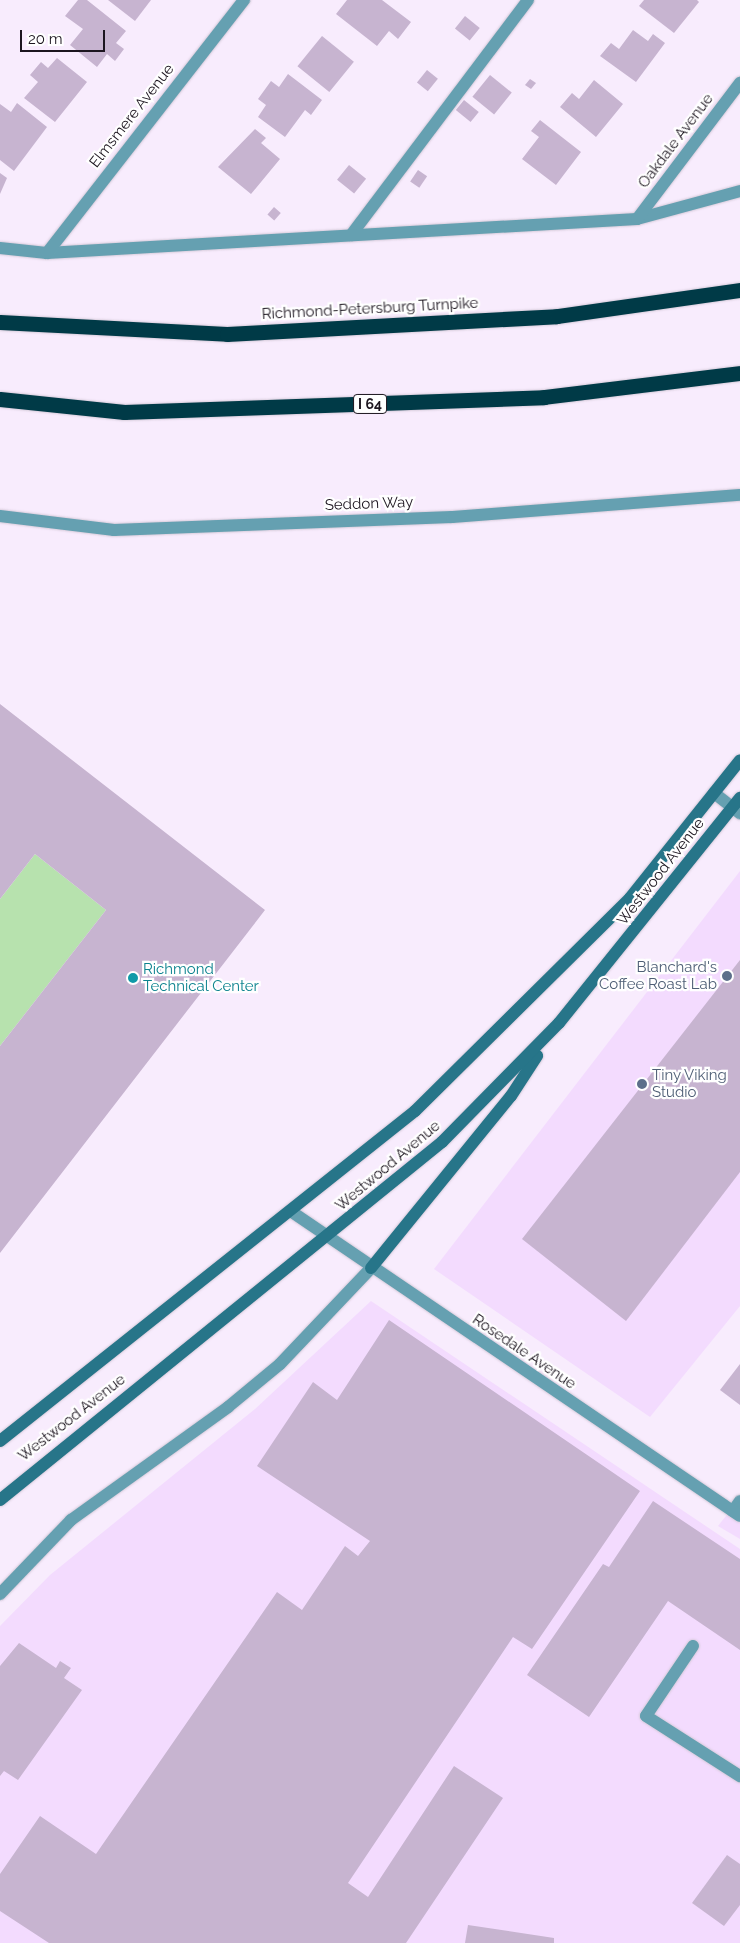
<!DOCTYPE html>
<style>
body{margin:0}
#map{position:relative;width:740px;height:1943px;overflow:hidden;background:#f8ecfd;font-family:Raleway,sans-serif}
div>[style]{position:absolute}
.built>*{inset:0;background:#f3dbfe}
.green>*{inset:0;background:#b7e2ae}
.building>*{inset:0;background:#c7b4d0;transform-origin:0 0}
.roads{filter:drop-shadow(0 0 1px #d5cad9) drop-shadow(0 0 1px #d5cad9)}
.lane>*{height:12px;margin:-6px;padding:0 6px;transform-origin:6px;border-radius:6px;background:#65a0b1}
.street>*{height:12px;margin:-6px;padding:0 6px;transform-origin:6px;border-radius:6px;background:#65a0b1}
.secondary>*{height:12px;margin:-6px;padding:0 6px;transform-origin:6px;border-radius:6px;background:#277589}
.highway>*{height:15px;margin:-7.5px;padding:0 7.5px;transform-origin:7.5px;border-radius:7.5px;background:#003a47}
.dots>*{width:14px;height:14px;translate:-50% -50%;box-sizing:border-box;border:2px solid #fff;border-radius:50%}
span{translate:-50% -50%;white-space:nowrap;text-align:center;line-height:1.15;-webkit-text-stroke:4.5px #fff;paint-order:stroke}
.shield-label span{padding:1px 4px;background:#fff;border:1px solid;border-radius:4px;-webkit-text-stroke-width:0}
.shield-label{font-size:14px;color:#1c151f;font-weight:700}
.street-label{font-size:15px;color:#1c151f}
.service-label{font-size:15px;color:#4e5e75}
.right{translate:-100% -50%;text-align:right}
.left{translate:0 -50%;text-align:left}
.culture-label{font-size:15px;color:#0d838f}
.scale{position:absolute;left:20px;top:30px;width:85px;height:22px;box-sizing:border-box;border:2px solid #1c151f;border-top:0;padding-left:6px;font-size:15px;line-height:18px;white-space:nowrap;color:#1c151f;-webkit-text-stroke:4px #fff;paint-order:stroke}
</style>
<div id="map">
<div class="built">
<i style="clip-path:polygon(740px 871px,740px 1306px,650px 1417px,434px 1269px)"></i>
<i style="clip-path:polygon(371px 1301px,740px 1549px,740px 1943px,0 1943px,0 1626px,50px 1575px,255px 1409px)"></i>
<i style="clip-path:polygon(740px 1498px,740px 1539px,718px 1526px)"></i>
</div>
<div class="green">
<i style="clip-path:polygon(35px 854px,106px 910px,0 1046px,0 899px)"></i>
</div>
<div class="building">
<i style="clip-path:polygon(78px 0,87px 0,126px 31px,116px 43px,124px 49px,115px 61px,107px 54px,97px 67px,70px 45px,83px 29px,65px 16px)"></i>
<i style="clip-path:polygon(108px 0,151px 0,135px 21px)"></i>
<i style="clip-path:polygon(347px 0,382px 0,411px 22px,398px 39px,389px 31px,377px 46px,336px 14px)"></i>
<i style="clip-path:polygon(644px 0,697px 0,699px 2px,674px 33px,639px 6px)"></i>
<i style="left:465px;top:16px;width:19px;height:16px;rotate:39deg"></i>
<i style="clip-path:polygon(633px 30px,648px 41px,653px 34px,665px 43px,636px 82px,600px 56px,611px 43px,619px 49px)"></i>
<i style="left:322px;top:36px;width:41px;height:39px;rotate:39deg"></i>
<i style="clip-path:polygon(57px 58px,87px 82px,55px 122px,24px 98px,38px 82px,30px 75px,41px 62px,48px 68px)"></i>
<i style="left:427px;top:70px;width:14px;height:16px;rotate:39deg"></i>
<i style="clip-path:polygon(288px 74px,322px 100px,311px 115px,305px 110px,285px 137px,258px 117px,266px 105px,258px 99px,271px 81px,279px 87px)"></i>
<i style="left:490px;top:75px;width:28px;height:28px;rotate:39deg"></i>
<i style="clip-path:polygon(530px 79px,536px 83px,531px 89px,525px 85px)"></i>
<i style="clip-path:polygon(594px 80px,623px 104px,596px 137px,560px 107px,572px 93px,579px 99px)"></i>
<i style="left:464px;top:100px;width:19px;height:13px;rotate:39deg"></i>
<i style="clip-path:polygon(17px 103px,47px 127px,14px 171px,0 160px,0 104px,11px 112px)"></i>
<i style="clip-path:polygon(540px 120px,581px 152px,556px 185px,522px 159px,539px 137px,531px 131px)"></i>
<i style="clip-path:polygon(255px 129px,266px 138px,261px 143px,280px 159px,251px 194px,218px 167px)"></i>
<i style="left:349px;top:165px;width:22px;height:19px;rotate:39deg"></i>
<i style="left:418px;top:170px;width:11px;height:14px;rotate:34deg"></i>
<i style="clip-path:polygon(0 173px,7px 178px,0 194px)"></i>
<i style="left:274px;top:207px;width:9px;height:10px;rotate:41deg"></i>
<i style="clip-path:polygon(0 704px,265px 910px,0 1253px,0 1046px,106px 910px,35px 854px,0 899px)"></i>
<i style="clip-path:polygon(740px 960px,740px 1172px,626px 1321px,522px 1239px)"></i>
<i style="clip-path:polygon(389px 1320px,640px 1491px,532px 1649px,513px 1637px,348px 1883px,368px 1897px,454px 1766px,503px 1798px,406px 1943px,49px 1943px,0 1911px,0 1874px,40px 1816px,96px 1854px,277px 1592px,302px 1610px,345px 1546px,358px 1556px,370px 1541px,257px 1466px,313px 1382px,337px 1400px)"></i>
<i style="clip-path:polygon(740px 1364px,740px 1405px,720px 1390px)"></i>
<i style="clip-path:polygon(653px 1501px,740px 1559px,740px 1650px,668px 1601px,589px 1717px,527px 1675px,603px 1564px,609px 1567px)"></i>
<i style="clip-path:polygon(19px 1643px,56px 1668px,60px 1661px,71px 1668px,64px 1678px,82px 1690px,18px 1780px,4px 1771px,0 1776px,0 1666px)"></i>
<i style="clip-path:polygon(727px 1855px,740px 1864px,740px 1905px,724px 1926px,692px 1903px)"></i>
<i style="clip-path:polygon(468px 1925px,554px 1938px,554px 1943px,465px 1943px)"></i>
</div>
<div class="roads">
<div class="lane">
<i style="left:351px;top:235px;width:294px;rotate:-53deg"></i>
<i style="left:0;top:248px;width:47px;rotate:6.1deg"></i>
<i style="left:47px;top:253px;width:591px;rotate:-3.3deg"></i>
<i style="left:637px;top:219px;width:107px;rotate:-15.2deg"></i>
<i style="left:714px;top:793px;width:33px;rotate:38deg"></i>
<i style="left:733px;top:1511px;width:12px;rotate:-55deg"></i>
<i style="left:0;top:1594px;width:103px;rotate:-46.2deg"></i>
<i style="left:71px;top:1520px;width:193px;rotate:-35.7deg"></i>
<i style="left:228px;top:1407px;width:67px;rotate:-39.6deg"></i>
<i style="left:280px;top:1364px;width:132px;rotate:-46.5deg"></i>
<i style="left:693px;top:1646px;width:84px;rotate:123.9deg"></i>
<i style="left:646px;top:1716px;width:112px;rotate:32.6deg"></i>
</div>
<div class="street">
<i style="left:637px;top:219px;width:171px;rotate:-52.9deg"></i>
<i style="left:47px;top:253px;width:321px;rotate:-52.1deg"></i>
<i style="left:0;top:516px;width:115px;rotate:7deg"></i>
<i style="left:114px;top:530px;width:338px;rotate:-2.2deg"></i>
<i style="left:452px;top:517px;width:289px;rotate:-4.4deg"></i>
<i style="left:292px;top:1212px;width:541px;rotate:34.16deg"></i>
</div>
<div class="secondary">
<i style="left:371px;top:1268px;width:222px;rotate:-50.9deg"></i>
<i style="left:511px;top:1096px;width:48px;rotate:-57deg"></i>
<i style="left:0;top:1441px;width:530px;rotate:-38.49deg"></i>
<i style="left:415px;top:1111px;width:303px;rotate:-44.7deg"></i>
<i style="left:630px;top:898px;width:176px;rotate:-51.4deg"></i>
<i style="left:0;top:1500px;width:569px;rotate:-39.01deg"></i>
<i style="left:442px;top:1142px;width:167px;rotate:-45.5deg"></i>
<i style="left:559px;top:1023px;width:289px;rotate:-51.2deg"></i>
</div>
<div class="highway">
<i style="left:0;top:322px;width:227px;rotate:3deg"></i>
<i style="left:227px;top:334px;width:330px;rotate:-3.1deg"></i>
<i style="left:557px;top:316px;width:185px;rotate:-8.1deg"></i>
<i style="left:0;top:399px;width:125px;rotate:6deg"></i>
<i style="left:124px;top:412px;width:420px;rotate:-2deg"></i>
<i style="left:544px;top:397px;width:197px;rotate:-7deg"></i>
</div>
</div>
<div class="dots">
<i style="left:727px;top:976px;background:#5c6f8a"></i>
<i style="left:133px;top:978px;background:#0f9aa8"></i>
<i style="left:642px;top:1084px;background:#5c6f8a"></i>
</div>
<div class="shield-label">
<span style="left:370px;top:404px">I 64</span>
</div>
<div class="street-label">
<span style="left:132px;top:116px;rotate:-52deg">Elmsmere Avenue</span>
<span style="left:676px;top:141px;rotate:-53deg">Oakdale Avenue</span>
<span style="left:370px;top:309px;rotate:-3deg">Richmond-Petersburg Turnpike</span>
<span style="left:369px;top:504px;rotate:-2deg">Seddon Way</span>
<span style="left:661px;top:872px;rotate:-52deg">Westwood Avenue</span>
<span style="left:388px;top:1166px;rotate:-40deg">Westwood Avenue</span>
<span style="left:524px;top:1352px;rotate:34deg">Rosedale Avenue</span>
<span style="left:72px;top:1418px;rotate:-38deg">Westwood Avenue</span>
</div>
<div class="service-label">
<span class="right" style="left:717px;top:976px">Blanchard's<br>Coffee Roast Lab</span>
<span class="left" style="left:652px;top:1084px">Tiny Viking<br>Studio</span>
</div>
<div class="culture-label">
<span class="left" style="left:143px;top:978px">Richmond<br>Technical Center</span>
</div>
<div class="scale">20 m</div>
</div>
